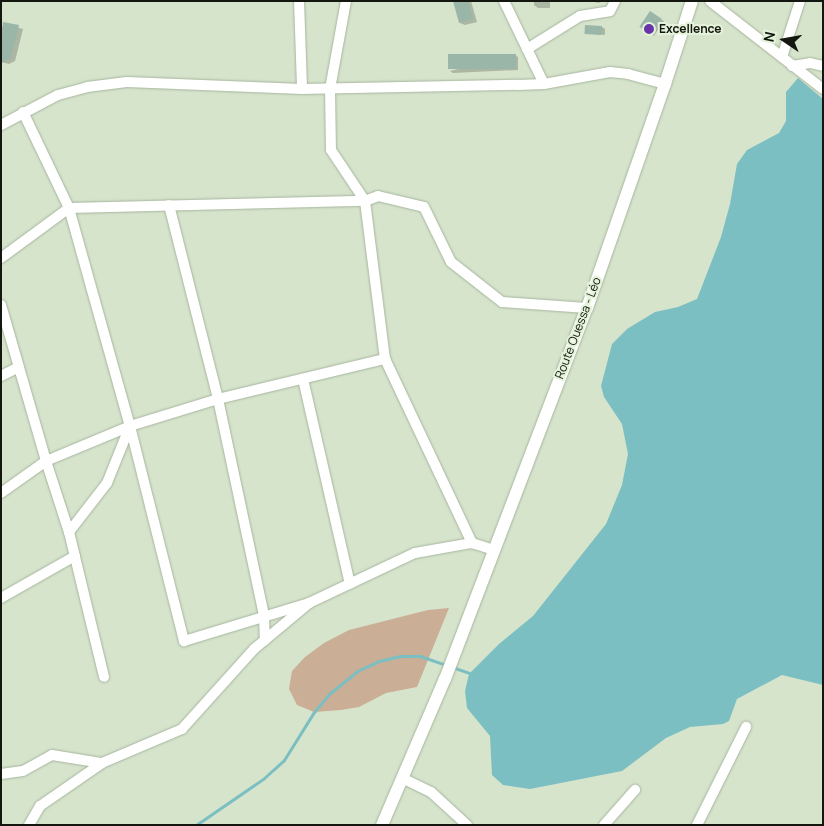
<!DOCTYPE html>
<meta charset="utf-8">
<style>
body{margin:0}
#map{position:relative;width:824px;height:826px;overflow:hidden;background:#d6e4cc;font-family:Manrope,sans-serif}
div>[style]{position:absolute}
.green>*{inset:0;background:#caae95}
.water>*{inset:0;background:#7cbfc2}
.shadow>*{inset:0;background:#0003;transform-origin:0 0}
.stream>*{height:3px;margin:-1.5px;padding:0 1.5px;transform-origin:1.5px;border-radius:1.5px;background:#7cbfc2}
.building>*{inset:0;background:#9ab6a9;transform-origin:0 0}
.roads{filter:drop-shadow(0 0 1px #a7b59e) drop-shadow(0 0 1px #a7b59e)}
.minor>*{height:10px;margin:-5px;padding:0 5px;transform-origin:5px;border-radius:5px;background:#fff}
.major>*{height:12px;margin:-6px;padding:0 6px;transform-origin:6px;border-radius:6px;background:#fff}
.dots>*{width:14px;height:14px;translate:-50% -50%;box-sizing:border-box;border:2px solid #e3f2d9;border-radius:50%}
span{translate:-50% -50%;white-space:nowrap;text-align:center;line-height:1.15;-webkit-text-stroke:4px #e3f2d9;paint-order:stroke}
.poi-label{font-size:12px;color:#13170f;font-weight:700}
.left{translate:0 -50%;text-align:left}
.street-label{font-size:12px;color:#13170f}
.frame{position:absolute;inset:0;border:2px solid #13170f;pointer-events:none}
.north{position:absolute;left:759px;top:15px;width:50px;height:50px;-webkit-text-stroke:4px #e3f2d9;paint-order:stroke;rotate:282deg;font-size:14px;font-weight:700;line-height:20px;text-align:center;color:#13170f}
.north::after{content:'';display:block;margin:auto;width:18px;height:22px;background:#13170f;clip-path:polygon(50% 0,100% 100%,50% 72%,0 100%)}
</style>
<div id="map">
<div class="green">
<i style="clip-path:polygon(449px 608px,417px 687px,386px 693px,359px 707px,341px 710px,314px 712px,297px 705px,289px 689px,292px 671px,305px 657px,324px 643px,349px 630px,428px 610px)"></i>
</div>
<div class="water">
<i style="clip-path:polygon(798px 78px,823px 99px,823px 685px,782px 675px,737px 699px,729px 721px,723px 724px,690px 727px,666px 738px,622px 771px,530px 789px,503px 785px,492px 775px,490px 736px,467px 708px,465px 691px,469px 674px,499px 644px,533px 616px,606px 524px,622px 485px,628px 454px,622px 424px,604px 397px,601px 386px,612px 344px,627px 329px,655px 312px,678px 307px,697px 299px,721px 237px,730px 204px,737px 164px,747px 150px,779px 133px,786px 121px,786px 92px)"></i>
</div>
<div class="shadow">
<i style="clip-path:polygon(454px 1px,471px 1px,477px 22px,465px 25px,460px 23px)"></i>
<i style="clip-path:polygon(534px 1px,550px 1px,550px 8px,538px 8px,534px 5px)"></i>
<i style="clip-path:polygon(589px 1px,602px 1px,599px 3px)"></i>
<i style="left:651px;top:12px;width:16px;height:18px;rotate:35deg"></i>
<i style="clip-path:polygon(4px 24px,23px 29px,15px 61px,9px 64px,1px 62px,1px 29px)"></i>
<i style="clip-path:polygon(602px 27px,605px 29px,605px 35px,586px 33px)"></i>
<i style="clip-path:polygon(515px 55px,518px 57px,518px 70px,453px 73px,450px 71px)"></i>
</div>
<div class="stream">
<i style="left:452px;top:667px;width:21px;rotate:19deg"></i>
<i style="left:196px;top:825px;width:81px;rotate:-34.5deg"></i>
<i style="left:263px;top:779px;width:28px;rotate:-42deg"></i>
<i style="left:284px;top:760px;width:57px;rotate:-58deg"></i>
<i style="left:314px;top:712px;width:23px;rotate:-50deg"></i>
<i style="left:329px;top:694px;width:36px;rotate:-39deg"></i>
<i style="left:357px;top:671px;width:24px;rotate:-24deg"></i>
<i style="left:379px;top:661px;width:22px;rotate:-13deg"></i>
<i style="left:400px;top:656px;width:20px"></i>
<i style="left:420px;top:656px;width:28px;rotate:19deg"></i>
</div>
<div class="building">
<i style="clip-path:polygon(453px 1px,468px 1px,473px 19px,459px 23px)"></i>
<i style="left:650px;top:11px;width:14px;height:19px;rotate:34deg"></i>
<i style="clip-path:polygon(3px 22px,19px 25px,10px 59px,1px 63px)"></i>
<i style="left:585px;top:25px;width:17px;height:9px;rotate:3deg"></i>
<i style="left:516px;top:54px;width:15px;height:68px;rotate:90deg"></i>
</div>
<div class="roads">
<div class="minor">
<i style="left:299px;top:1px;width:88px;rotate:88deg"></i>
<i style="left:346px;top:1px;width:89px;rotate:100.3deg"></i>
<i style="left:330px;top:89px;width:61px;rotate:89.1deg"></i>
<i style="left:331px;top:150px;width:61px;rotate:56.3deg"></i>
<i style="left:365px;top:201px;width:159px;rotate:82.8deg"></i>
<i style="left:385px;top:359px;width:204px;rotate:64.7deg"></i>
<i style="left:472px;top:543px;width:23px;rotate:18deg"></i>
<i style="left:504px;top:1px;width:92px;rotate:64.3deg"></i>
<i style="left:710px;top:1px;width:143px;rotate:37.9deg"></i>
<i style="left:527px;top:49px;width:62px;rotate:-31.9deg"></i>
<i style="left:580px;top:16px;width:30px;rotate:-9deg"></i>
<i style="left:610px;top:11px;width:11px;rotate:-63deg"></i>
<i style="left:782px;top:57px;width:59px;rotate:-72.2deg"></i>
<i style="left:792px;top:66px;width:18px;rotate:-9deg"></i>
<i style="left:810px;top:63px;width:13px;rotate:13deg"></i>
<i style="left:23px;top:112px;width:106px;rotate:64.4deg"></i>
<i style="left:69px;top:208px;width:226px;rotate:74.4deg"></i>
<i style="left:130px;top:426px;width:222px;rotate:75.9deg"></i>
<i style="left:184px;top:641px;width:131px;rotate:-16.9deg"></i>
<i style="left:1px;top:125px;width:64px;rotate:-27.8deg"></i>
<i style="left:58px;top:95px;width:30px;rotate:-15deg"></i>
<i style="left:87px;top:87px;width:40px;rotate:-7.1deg"></i>
<i style="left:127px;top:82px;width:175px;rotate:2.3deg"></i>
<i style="left:302px;top:89px;width:216px;rotate:-1.1deg"></i>
<i style="left:518px;top:85px;width:26px;rotate:-2deg"></i>
<i style="left:544px;top:84px;width:67px;rotate:-10.3deg"></i>
<i style="left:610px;top:72px;width:18px;rotate:6deg"></i>
<i style="left:628px;top:74px;width:38px;rotate:15deg"></i>
<i style="left:169px;top:205px;width:200px;rotate:75.8deg"></i>
<i style="left:218px;top:399px;width:222px;rotate:78deg"></i>
<i style="left:264px;top:616px;width:24px;rotate:88deg"></i>
<i style="left:1px;top:258px;width:84px;rotate:-36.3deg"></i>
<i style="left:69px;top:208px;width:296px;rotate:-1.4deg"></i>
<i style="left:365px;top:201px;width:14px;rotate:-21deg"></i>
<i style="left:378px;top:196px;width:47px;rotate:13.4deg"></i>
<i style="left:424px;top:207px;width:61px;rotate:63.9deg"></i>
<i style="left:451px;top:262px;width:65px;rotate:38.1deg"></i>
<i style="left:502px;top:302px;width:85px;rotate:4deg"></i>
<i style="left:1px;top:305px;width:162px;rotate:73.9deg"></i>
<i style="left:46px;top:461px;width:75px;rotate:72.1deg"></i>
<i style="left:69px;top:532px;width:149px;rotate:76.4deg"></i>
<i style="left:1px;top:376px;width:20px;rotate:-27deg"></i>
<i style="left:303px;top:379px;width:210px;rotate:77.1deg"></i>
<i style="left:1px;top:493px;width:55px;rotate:-35.4deg"></i>
<i style="left:46px;top:461px;width:91px;rotate:-22.6deg"></i>
<i style="left:130px;top:426px;width:92px;rotate:-17.1deg"></i>
<i style="left:218px;top:399px;width:172px;rotate:-13.5deg"></i>
<i style="left:69px;top:532px;width:62px;rotate:-52.2deg"></i>
<i style="left:107px;top:483px;width:61px;rotate:-68deg"></i>
<i style="left:1px;top:598px;width:85px;rotate:-29.6deg"></i>
<i style="left:1px;top:774px;width:22px;rotate:-8deg"></i>
<i style="left:23px;top:771px;width:33px;rotate:-29deg"></i>
<i style="left:52px;top:755px;width:51px;rotate:9.1deg"></i>
<i style="left:402px;top:778px;width:32px;rotate:26deg"></i>
<i style="left:431px;top:792px;width:49px;rotate:42.5deg"></i>
<i style="left:29px;top:825px;width:22px;rotate:-60deg"></i>
<i style="left:40px;top:806px;width:75px;rotate:-34.7deg"></i>
<i style="left:102px;top:763px;width:87px;rotate:-23deg"></i>
<i style="left:182px;top:729px;width:108px;rotate:-48deg"></i>
<i style="left:254px;top:649px;width:72px;rotate:-39.9deg"></i>
<i style="left:309px;top:603px;width:117px;rotate:-25.3deg"></i>
<i style="left:415px;top:553px;width:58px;rotate:-10deg"></i>
<i style="left:604px;top:825px;width:47px;rotate:-48.5deg"></i>
<i style="left:697px;top:825px;width:110px;rotate:-63.4deg"></i>
</div>
<div class="major">
<i style="left:382px;top:825px;width:159px;rotate:-66.7deg"></i>
<i style="left:445px;top:679px;width:397px;rotate:-69.1deg"></i>
<i style="left:587px;top:308px;width:237px;rotate:-70.8deg"></i>
<i style="left:665px;top:84px;width:87px;rotate:-72deg"></i>
</div>
</div>
<div class="dots">
<i style="left:649px;top:29px;background:#6933a9"></i>
</div>
<div class="poi-label">
<span class="left" style="left:659px;top:29px">Excellence</span>
</div>
<div class="street-label">
<span style="left:578px;top:328px;rotate:-69deg">Route Ouessa - Léo</span>
</div>
<div class="frame"></div>
<div class="north">N</div>
</div>
